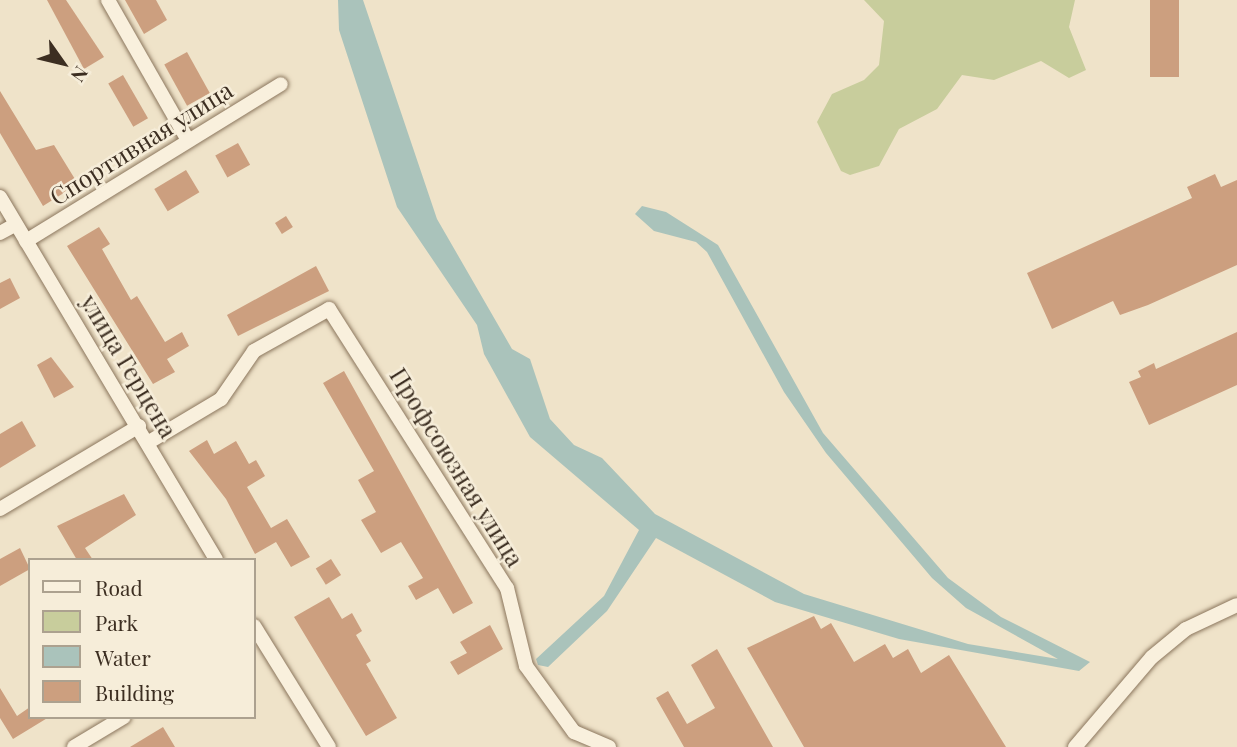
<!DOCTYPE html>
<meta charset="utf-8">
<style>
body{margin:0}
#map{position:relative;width:1237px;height:747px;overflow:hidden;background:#efe3c9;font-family:"Playfair Display",serif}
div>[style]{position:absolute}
.green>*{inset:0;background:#c8cd9c}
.water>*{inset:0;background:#aac3bb}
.building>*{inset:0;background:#cc9f7f;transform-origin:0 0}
.roads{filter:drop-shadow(0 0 2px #8b765d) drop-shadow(0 0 2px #8b765d)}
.minor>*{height:14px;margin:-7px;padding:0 7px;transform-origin:7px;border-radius:7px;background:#f9f0dd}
span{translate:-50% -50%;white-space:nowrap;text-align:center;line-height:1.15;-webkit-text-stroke:5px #f6edd9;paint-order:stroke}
.street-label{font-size:24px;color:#3c2e21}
.legend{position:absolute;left:28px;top:558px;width:228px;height:161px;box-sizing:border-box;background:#f6edd9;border:2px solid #aca18f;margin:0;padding:9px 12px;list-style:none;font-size:21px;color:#3c2e21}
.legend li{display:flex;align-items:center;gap:14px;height:35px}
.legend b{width:35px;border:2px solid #aca18f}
.north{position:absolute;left:28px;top:28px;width:70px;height:70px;-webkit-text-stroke:5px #f6edd9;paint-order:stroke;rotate:124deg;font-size:19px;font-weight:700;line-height:28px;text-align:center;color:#3c2e21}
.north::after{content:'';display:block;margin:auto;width:24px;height:32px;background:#3c2e21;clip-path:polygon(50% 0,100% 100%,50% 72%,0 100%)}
</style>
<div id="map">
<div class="green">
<i style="clip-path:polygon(864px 0,1075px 0,1069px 27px,1086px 70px,1069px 78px,1041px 61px,994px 80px,962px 75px,937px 109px,899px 129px,879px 166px,850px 175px,841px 171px,817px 122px,832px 94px,864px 80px,879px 65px,884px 21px)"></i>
</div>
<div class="water">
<i style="clip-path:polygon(338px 0,363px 0,437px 219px,512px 349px,530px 359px,550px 419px,574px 445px,602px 458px,655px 514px,804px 594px,968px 644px,1058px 659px,966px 608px,932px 578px,826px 453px,784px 392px,707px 252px,696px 242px,654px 231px,635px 214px,642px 206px,666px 212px,718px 245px,823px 433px,948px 578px,1001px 617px,1090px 662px,1079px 671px,899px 639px,775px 602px,656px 538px,607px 611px,548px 667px,538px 665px,536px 659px,604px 596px,639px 530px,530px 437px,484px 354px,477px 325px,397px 207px,339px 30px)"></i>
</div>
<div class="building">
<i style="clip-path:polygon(47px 0,66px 0,104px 57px,84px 69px)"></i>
<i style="clip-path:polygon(125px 0,156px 0,167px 20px,144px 34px)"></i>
<i style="left:1150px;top:0;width:29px;height:77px"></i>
<i style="left:187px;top:52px;width:47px;height:26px;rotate:61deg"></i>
<i style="left:123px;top:75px;width:50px;height:17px;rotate:60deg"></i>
<i style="clip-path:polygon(0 91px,36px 150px,54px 145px,78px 184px,43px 206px,0 133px)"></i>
<i style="left:238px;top:143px;width:25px;height:26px;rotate:61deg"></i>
<i style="left:186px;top:170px;width:26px;height:37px;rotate:59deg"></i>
<i style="clip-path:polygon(1215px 174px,1221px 187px,1237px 180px,1237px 265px,1148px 305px,1120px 315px,1113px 301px,1052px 329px,1027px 273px,1192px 198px,1187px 187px)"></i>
<i style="left:286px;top:216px;width:13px;height:13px;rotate:58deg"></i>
<i style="clip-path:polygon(99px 227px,110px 244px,102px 249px,131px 300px,137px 296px,165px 342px,182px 332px,189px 346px,167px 359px,175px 372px,153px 384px,67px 246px)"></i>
<i style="clip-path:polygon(316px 266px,329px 291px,238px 336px,227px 315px)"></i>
<i style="clip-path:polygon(10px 278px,20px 298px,0 309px,0 283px)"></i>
<i style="clip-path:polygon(1237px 332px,1237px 385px,1149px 425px,1129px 382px,1141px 377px,1138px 371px,1154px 363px,1156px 369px)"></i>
<i style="clip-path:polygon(51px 357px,74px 387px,54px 398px,37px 365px)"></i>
<i style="clip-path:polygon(344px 371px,473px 603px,453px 614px,438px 588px,416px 600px,408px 586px,423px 578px,401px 542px,381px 553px,361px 520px,376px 512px,358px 480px,374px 471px,323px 383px)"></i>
<i style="clip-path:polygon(22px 421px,36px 446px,0 468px,0 434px)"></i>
<i style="clip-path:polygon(207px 440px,214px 454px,236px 441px,249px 464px,256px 460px,265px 476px,247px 487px,271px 528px,287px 519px,310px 557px,291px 567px,276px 542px,255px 554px,226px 499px,189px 451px)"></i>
<i style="clip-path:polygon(124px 494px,136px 515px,85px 548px,93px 560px,77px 560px,57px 526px)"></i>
<i style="clip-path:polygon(20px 548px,30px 569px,0 586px,0 559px)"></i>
<i style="left:331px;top:559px;width:19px;height:18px;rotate:58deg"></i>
<i style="clip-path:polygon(329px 597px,342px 619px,352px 613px,362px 631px,356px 635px,371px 661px,366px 664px,397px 718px,366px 736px,294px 617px)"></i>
<i style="clip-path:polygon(814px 616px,821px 629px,831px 623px,854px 662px,885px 644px,893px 658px,908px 649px,921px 673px,949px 655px,1006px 747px,804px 747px,747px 648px)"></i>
<i style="clip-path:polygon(490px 625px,503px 649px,458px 675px,450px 662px,467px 653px,460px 642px)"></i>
<i style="clip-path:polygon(717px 649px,773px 747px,684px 747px,656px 698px,668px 691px,687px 724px,715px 708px,691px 665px)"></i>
<i style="clip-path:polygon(0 688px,17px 716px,30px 707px,30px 717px,49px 717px,13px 739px,0 718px)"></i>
<i style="clip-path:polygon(163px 727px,175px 747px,130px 747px)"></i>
</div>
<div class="roads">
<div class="minor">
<i style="left:108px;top:0;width:161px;rotate:60.3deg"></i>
<i style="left:0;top:197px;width:422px;rotate:59.2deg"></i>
<i style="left:0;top:233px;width:18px;rotate:-29deg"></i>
<i style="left:26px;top:241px;width:299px;rotate:-31.6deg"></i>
<i style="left:149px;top:442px;width:84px;rotate:-30.8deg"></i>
<i style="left:221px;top:399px;width:58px;rotate:-55.5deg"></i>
<i style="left:254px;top:351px;width:86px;rotate:-29.2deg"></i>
<i style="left:329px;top:309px;width:331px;rotate:57.5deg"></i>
<i style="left:507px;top:588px;width:80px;rotate:76.3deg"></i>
<i style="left:526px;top:666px;width:82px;rotate:54deg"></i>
<i style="left:574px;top:732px;width:38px;rotate:23deg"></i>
<i style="left:0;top:509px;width:162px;rotate:-30.8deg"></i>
<i style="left:254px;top:626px;width:142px;rotate:58.2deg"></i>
<i style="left:74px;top:747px;width:58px;rotate:-31deg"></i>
<i style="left:1075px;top:747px;width:118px;rotate:-49.5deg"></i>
<i style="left:1152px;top:657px;width:44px;rotate:-39.5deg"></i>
<i style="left:1186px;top:629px;width:56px;rotate:-25.2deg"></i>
</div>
</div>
<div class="street-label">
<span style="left:141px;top:143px;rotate:-32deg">Спортивная улица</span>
<span style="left:129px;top:366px;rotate:59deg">улица Герцена</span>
<span style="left:457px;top:467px;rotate:58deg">Профсоюзная улица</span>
</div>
<ul class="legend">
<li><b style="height:9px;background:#f9f0dd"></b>Road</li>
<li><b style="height:19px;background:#c8cd9c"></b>Park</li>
<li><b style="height:19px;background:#aac3bb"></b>Water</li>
<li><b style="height:19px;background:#cc9f7f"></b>Building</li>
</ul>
<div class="north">N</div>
</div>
